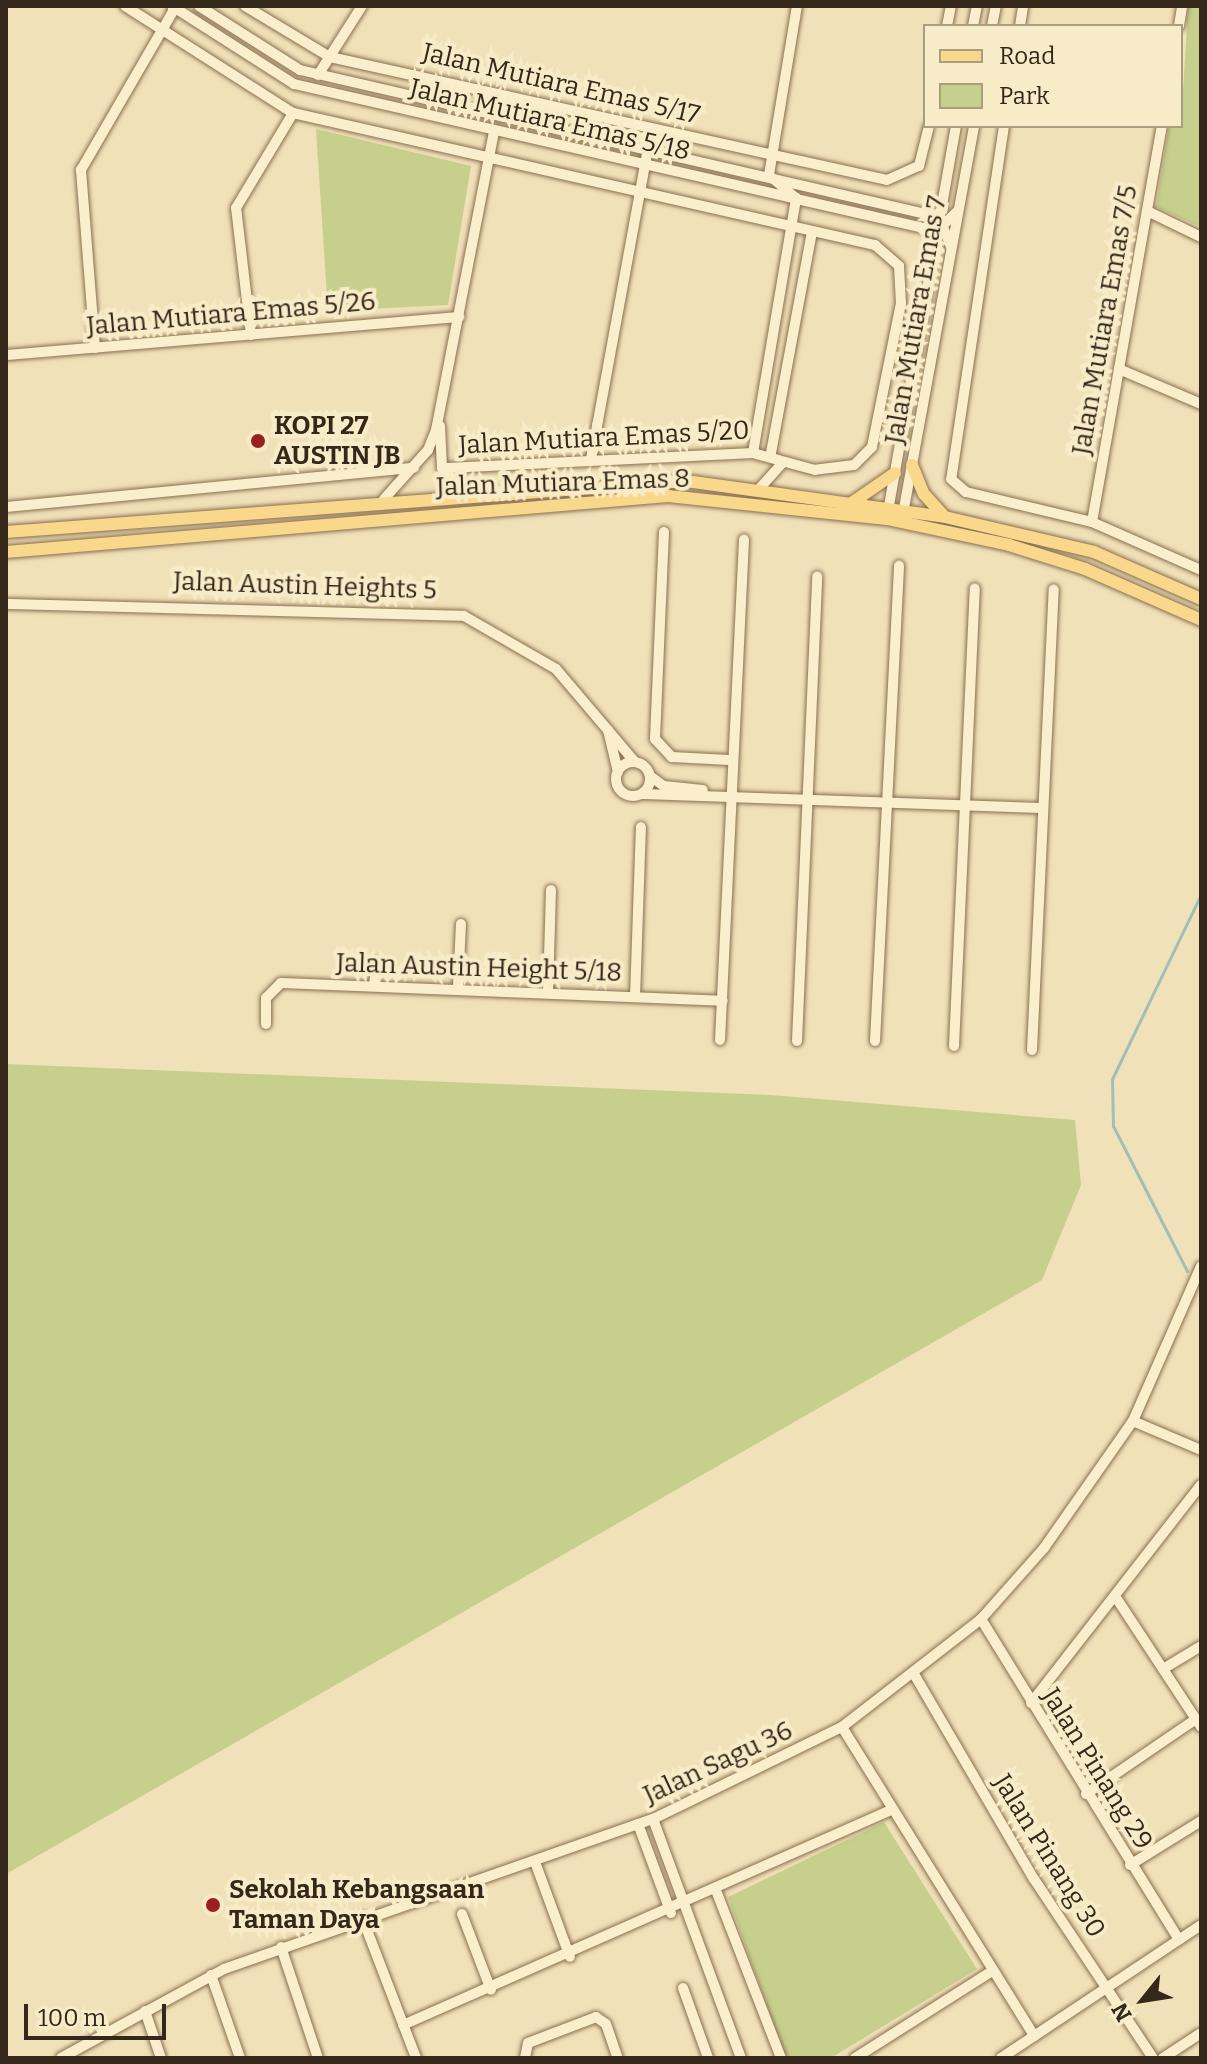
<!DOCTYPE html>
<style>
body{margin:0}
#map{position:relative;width:1207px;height:2064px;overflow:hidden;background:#f1e1b8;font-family:Bitter,serif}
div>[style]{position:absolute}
.green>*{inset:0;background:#c6cf8c}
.stream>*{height:3px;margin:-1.5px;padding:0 1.5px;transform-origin:1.5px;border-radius:1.5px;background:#9ec0b7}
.roads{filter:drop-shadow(0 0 2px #886f52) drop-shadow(0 0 2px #886f52)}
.minor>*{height:10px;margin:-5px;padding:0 5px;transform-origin:5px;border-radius:5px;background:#fbeecc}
.minor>.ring{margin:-5px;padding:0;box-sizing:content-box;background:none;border:10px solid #fbeecc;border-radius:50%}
.major>*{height:12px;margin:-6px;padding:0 6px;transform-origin:6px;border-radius:6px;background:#f9d88b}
.dots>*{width:22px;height:22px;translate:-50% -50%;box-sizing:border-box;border:4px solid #f8ebc8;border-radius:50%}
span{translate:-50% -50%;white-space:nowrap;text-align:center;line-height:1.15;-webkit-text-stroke:8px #f8ebc8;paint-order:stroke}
.street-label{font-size:26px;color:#352719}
.poi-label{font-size:26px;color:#352719;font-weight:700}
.left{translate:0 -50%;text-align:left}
.frame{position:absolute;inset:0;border:8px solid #352719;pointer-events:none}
.legend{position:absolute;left:923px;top:24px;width:260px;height:104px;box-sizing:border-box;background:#f8ebc8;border:2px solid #aa9d82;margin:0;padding:10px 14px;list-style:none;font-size:24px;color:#352719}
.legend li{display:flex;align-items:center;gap:16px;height:40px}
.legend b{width:40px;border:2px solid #aa9d82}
.north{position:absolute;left:1103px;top:1960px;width:80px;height:80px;-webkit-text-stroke:6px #f8ebc8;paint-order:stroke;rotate:240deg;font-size:22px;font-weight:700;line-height:32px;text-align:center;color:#352719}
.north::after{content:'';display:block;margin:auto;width:28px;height:36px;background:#352719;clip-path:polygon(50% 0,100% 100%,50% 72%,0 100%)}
.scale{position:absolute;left:24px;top:2004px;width:142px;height:36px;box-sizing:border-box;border:4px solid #352719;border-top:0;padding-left:10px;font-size:24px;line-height:28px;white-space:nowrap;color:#352719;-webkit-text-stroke:6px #f8ebc8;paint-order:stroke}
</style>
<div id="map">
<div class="green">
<i style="clip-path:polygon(1201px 6px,1201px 227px,1156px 207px,1169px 126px,1181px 126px,1188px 8px)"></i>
<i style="clip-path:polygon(316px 129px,471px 166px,448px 305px,328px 311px)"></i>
<i style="clip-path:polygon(6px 1064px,770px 1095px,1075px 1120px,1081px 1185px,1042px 1280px,6px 1874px)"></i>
<i style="clip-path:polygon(884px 1822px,977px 1969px,831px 2058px,786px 2058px,728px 1897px)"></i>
</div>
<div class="stream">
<i style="left:1187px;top:1271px;width:163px;rotate:-117deg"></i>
<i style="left:1113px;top:1126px;width:47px;rotate:-91.2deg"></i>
<i style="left:1112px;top:1079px;width:205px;rotate:-64.3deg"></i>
</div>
<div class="roads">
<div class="minor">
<i style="left:125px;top:6px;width:199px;rotate:32.5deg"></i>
<i style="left:293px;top:113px;width:597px;rotate:12.78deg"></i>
<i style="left:875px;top:245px;width:32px;rotate:41deg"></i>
<i style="left:899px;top:266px;width:37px;rotate:87deg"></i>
<i style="left:901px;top:303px;width:147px;rotate:101.4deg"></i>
<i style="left:872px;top:447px;width:25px;rotate:135deg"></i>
<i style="left:854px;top:465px;width:39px;rotate:173deg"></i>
<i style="left:815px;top:470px;width:64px;rotate:-164.7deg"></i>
<i style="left:753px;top:453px;width:311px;rotate:177.2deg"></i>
<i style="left:172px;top:6px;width:145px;rotate:32.6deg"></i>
<i style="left:294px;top:84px;width:660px;rotate:12.88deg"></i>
<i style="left:937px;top:231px;width:29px;rotate:-44deg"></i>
<i style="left:199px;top:6px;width:120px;rotate:32.4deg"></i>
<i style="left:300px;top:70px;width:656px;rotate:12.96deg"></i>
<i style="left:939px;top:217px;width:32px;rotate:68deg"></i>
<i style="left:245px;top:6px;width:99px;rotate:31deg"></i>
<i style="left:330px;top:57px;width:570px;rotate:12.45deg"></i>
<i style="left:887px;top:180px;width:35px;rotate:-24deg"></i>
<i style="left:919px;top:166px;width:41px;rotate:-76deg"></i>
<i style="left:947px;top:26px;width:20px;rotate:-79deg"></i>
<i style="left:973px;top:26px;width:20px;rotate:-79deg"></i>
<i style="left:992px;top:26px;width:20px;rotate:-79deg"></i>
<i style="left:1020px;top:26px;width:20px;rotate:-81deg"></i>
<i style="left:1179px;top:26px;width:20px;rotate:-81deg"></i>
<i style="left:318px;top:75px;width:82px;rotate:-57.5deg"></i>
<i style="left:1004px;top:126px;width:357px;rotate:98.5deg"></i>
<i style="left:951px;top:479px;width:20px;rotate:41deg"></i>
<i style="left:966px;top:492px;width:130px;rotate:13.4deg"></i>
<i style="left:1092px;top:522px;width:119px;rotate:23.8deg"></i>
<i style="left:1147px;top:211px;width:60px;rotate:25.7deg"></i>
<i style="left:251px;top:335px;width:128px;rotate:-96.7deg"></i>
<i style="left:236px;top:208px;width:111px;rotate:-59deg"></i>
<i style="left:95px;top:348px;width:179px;rotate:-94.5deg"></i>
<i style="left:81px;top:170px;width:190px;rotate:-59.9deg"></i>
<i style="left:6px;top:355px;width:455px;rotate:-4.8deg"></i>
<i style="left:1119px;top:369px;width:89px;rotate:23.1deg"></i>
<i style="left:440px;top:426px;width:42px;rotate:87.3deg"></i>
<i style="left:442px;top:468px;width:37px;rotate:45deg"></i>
<i style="left:753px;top:453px;width:259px;rotate:-80.4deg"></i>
<i style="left:796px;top:198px;width:35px;rotate:-140deg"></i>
<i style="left:769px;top:175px;width:171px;rotate:-80.6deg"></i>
<i style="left:771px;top:453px;width:225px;rotate:-79.5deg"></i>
<i style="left:591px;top:459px;width:316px;rotate:-79.6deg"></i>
<i style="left:759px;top:489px;width:36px;rotate:-48deg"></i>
<i style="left:384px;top:499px;width:66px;rotate:-48.1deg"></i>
<i style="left:428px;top:450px;width:22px;rotate:-68deg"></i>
<i style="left:436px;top:430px;width:305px;rotate:-79deg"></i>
<i style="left:6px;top:507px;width:410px;rotate:-5.5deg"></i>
<i style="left:887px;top:517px;width:397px;rotate:-80deg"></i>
<i style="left:902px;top:519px;width:400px;rotate:-79.6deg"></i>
<i style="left:1092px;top:522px;width:402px;rotate:-80deg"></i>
<i style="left:664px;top:532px;width:207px;rotate:92.5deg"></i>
<i style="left:655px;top:739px;width:25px;rotate:47deg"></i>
<i style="left:672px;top:757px;width:57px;rotate:3deg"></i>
<i style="left:6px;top:604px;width:458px;rotate:1.5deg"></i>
<i style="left:464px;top:616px;width:106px;rotate:29.9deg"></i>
<i style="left:556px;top:669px;width:122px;rotate:49.7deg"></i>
<i style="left:608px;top:730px;width:43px;rotate:76.6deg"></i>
<i class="ring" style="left:616px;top:762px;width:24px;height:24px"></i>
<i style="left:650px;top:776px;width:17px;rotate:36deg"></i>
<i style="left:664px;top:786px;width:39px;rotate:6deg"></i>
<i style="left:642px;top:794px;width:400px;rotate:2deg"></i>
<i style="left:374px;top:985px;width:23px;rotate:-83deg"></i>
<i style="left:458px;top:987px;width:63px;rotate:-87.3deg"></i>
<i style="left:548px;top:991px;width:101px;rotate:-88.3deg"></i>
<i style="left:635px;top:997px;width:170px;rotate:-88deg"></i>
<i style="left:266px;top:1024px;width:26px;rotate:-90deg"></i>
<i style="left:266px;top:998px;width:21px;rotate:-45deg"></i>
<i style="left:281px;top:983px;width:442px;rotate:2.3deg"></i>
<i style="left:720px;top:1040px;width:501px;rotate:-87.25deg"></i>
<i style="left:797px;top:1041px;width:465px;rotate:-87.5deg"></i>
<i style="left:875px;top:1041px;width:476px;rotate:-87.1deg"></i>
<i style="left:954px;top:1046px;width:458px;rotate:-87.4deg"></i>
<i style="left:1032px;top:1050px;width:461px;rotate:-87.3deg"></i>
<i style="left:1133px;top:1421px;width:74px;rotate:23.1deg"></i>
<i style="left:1117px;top:1599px;width:153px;rotate:56.7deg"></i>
<i style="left:981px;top:1619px;width:377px;rotate:58.3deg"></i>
<i style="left:1163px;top:1669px;width:44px;rotate:-31.2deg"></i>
<i style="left:914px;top:1674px;width:238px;rotate:59.7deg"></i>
<i style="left:1034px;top:1879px;width:215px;rotate:56.4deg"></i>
<i style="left:1031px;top:1703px;width:276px;rotate:-52.1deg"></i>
<i style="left:842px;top:1727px;width:364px;rotate:58.1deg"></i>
<i style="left:1086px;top:1794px;width:133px;rotate:-34.3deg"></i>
<i style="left:653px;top:1819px;width:255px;rotate:69.8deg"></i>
<i style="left:638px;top:1824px;width:95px;rotate:69.7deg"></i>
<i style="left:535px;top:1862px;width:101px;rotate:69.8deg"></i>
<i style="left:1130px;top:1865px;width:84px;rotate:-31.8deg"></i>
<i style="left:717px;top:1893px;width:177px;rotate:68.8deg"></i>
<i style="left:462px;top:1914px;width:81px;rotate:69.1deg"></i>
<i style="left:362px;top:1917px;width:151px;rotate:69deg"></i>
<i style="left:281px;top:1947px;width:117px;rotate:71.6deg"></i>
<i style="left:211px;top:1975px;width:88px;rotate:70.7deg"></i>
<i style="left:683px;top:1988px;width:74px;rotate:70.3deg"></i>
<i style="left:145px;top:2011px;width:50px;rotate:71.2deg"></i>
<i style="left:403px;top:2025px;width:533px;rotate:-23.78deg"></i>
<i style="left:61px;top:2058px;width:186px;rotate:-28.6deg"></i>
<i style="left:224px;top:1969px;width:454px;rotate:-19.3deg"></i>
<i style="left:653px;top:1819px;width:210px;rotate:-26deg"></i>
<i style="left:842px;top:1727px;width:176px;rotate:-37.8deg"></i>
<i style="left:981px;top:1619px;width:95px;rotate:-48.4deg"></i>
<i style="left:1044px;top:1548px;width:155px;rotate:-55deg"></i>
<i style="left:1133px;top:1421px;width:169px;rotate:-66.3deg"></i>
<i style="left:525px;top:2058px;width:15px;rotate:-79deg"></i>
<i style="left:528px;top:2043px;width:73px;rotate:-20.9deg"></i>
<i style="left:596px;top:2017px;width:12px;rotate:35deg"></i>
<i style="left:606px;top:2024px;width:36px;rotate:71deg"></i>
<i style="left:855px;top:2058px;width:162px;rotate:-32.4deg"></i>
<i style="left:1001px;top:2058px;width:240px;rotate:-33.6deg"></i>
<i style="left:1163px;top:2058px;width:45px;rotate:-33.3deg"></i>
</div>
<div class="major">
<i style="left:912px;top:465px;width:31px;rotate:68deg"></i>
<i style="left:924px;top:494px;width:28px;rotate:48deg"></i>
<i style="left:853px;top:502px;width:51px;rotate:-34.6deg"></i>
<i style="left:6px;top:532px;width:682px;rotate:-4.29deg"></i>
<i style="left:686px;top:481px;width:261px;rotate:7.9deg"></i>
<i style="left:945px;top:517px;width:153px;rotate:13.2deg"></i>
<i style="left:1094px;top:552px;width:117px;rotate:23.7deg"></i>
<i style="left:6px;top:552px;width:664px;rotate:-4.84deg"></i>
<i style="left:668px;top:496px;width:220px;rotate:6deg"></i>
<i style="left:887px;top:519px;width:125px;rotate:12deg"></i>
<i style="left:1009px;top:545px;width:80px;rotate:17.5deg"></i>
<i style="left:1085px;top:569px;width:127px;rotate:23.7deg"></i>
</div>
</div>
<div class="dots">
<i style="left:258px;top:441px;background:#9b1f1e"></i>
<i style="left:213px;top:1905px;background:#9b1f1e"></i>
</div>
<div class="street-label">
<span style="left:561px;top:84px;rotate:13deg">Jalan Mutiara Emas 5/17</span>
<span style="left:550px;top:120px;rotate:13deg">Jalan Mutiara Emas 5/18</span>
<span style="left:231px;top:314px;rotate:-5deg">Jalan Mutiara Emas 5/26</span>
<span style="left:916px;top:320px;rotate:-80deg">Jalan Mutiara Emas 7</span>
<span style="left:1105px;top:320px;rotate:-80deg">Jalan Mutiara Emas 7/5</span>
<span style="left:604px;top:438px;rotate:-3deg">Jalan Mutiara Emas 5/20</span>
<span style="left:563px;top:483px;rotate:-2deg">Jalan Mutiara Emas 8</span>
<span style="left:305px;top:586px;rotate:2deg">Jalan Austin Heights 5</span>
<span style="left:479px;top:968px;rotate:2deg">Jalan Austin Height 5/18</span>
<span style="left:718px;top:1763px;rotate:-25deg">Jalan Sagu 36</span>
<span style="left:1097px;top:1769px;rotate:58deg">Jalan Pinang 29</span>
<span style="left:1049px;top:1856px;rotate:58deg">Jalan Pinang 30</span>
</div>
<div class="poi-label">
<span class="left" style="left:274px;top:441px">KOPI 27<br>AUSTIN JB</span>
<span class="left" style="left:229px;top:1905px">Sekolah Kebangsaan<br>Taman Daya</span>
</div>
<div class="frame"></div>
<ul class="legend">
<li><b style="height:10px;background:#f9d88b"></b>Road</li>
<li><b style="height:22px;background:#c6cf8c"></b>Park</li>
</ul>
<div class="north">N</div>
<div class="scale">100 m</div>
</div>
